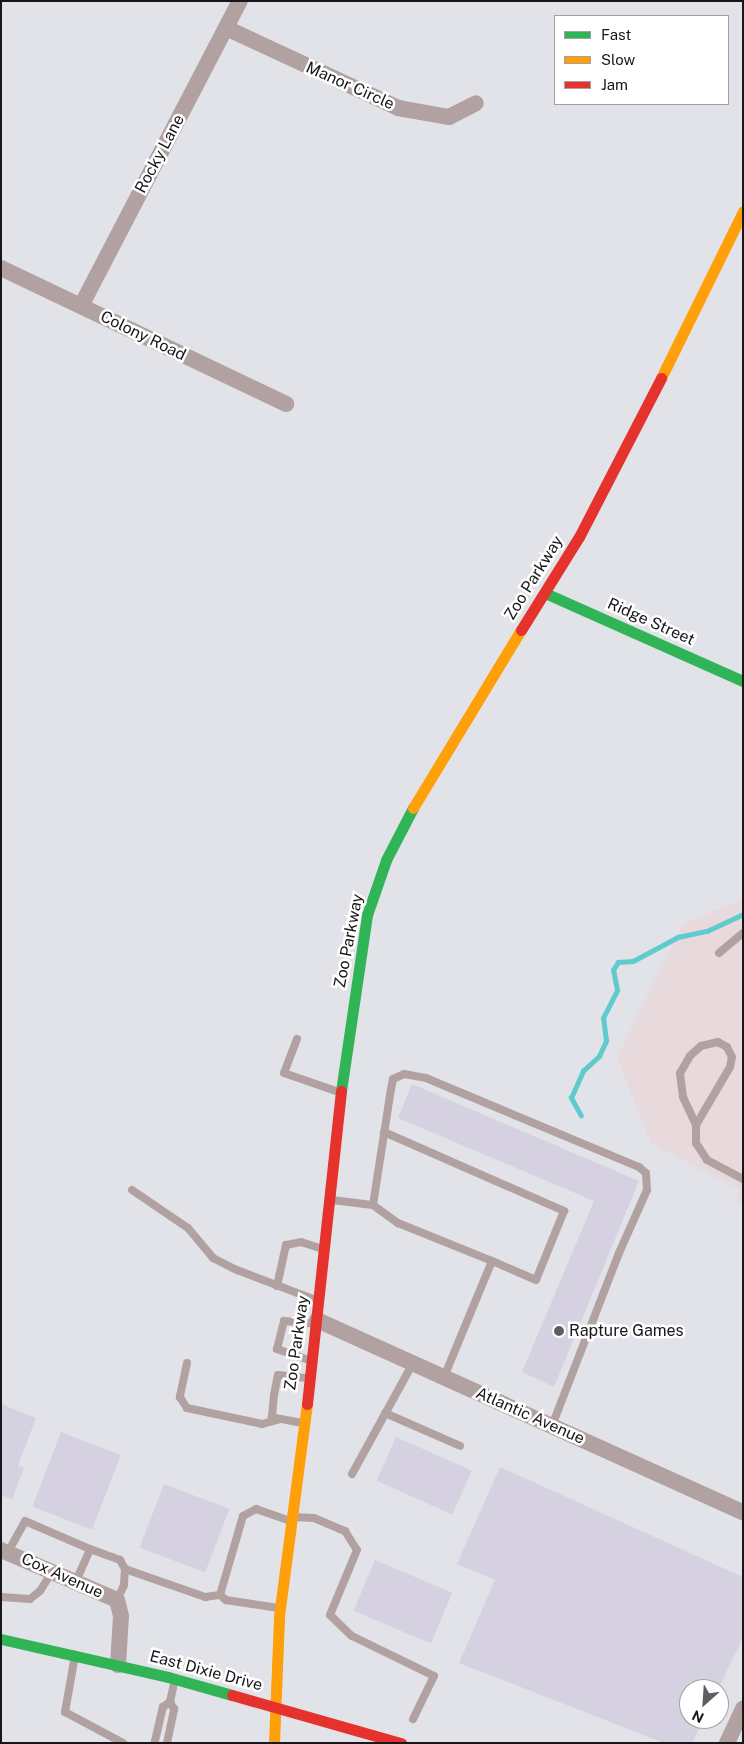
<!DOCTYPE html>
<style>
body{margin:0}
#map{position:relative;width:744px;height:1744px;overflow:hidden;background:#e2e3e8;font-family:"Public Sans",sans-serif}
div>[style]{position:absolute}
.industrial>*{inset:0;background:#e8d9dc}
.stream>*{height:4.5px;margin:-2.25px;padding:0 2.25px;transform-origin:2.25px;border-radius:2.25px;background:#60cbce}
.building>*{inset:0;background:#d5d1e0;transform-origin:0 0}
.lane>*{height:8px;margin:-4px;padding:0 4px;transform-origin:4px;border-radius:4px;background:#b1a2a1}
.street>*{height:16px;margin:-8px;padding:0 8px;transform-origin:8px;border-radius:8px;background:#b1a2a1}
.fast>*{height:11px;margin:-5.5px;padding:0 5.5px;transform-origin:5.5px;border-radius:5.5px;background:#30b455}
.slow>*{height:11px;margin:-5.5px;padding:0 5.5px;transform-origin:5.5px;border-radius:5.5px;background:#ff9f0a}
.jam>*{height:11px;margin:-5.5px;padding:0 5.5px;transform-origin:5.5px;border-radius:5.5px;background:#e5322d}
.dots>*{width:14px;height:14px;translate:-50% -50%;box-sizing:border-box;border:2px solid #fff;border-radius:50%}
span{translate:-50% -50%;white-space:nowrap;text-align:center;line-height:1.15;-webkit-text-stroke:5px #fff;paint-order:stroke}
.street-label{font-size:16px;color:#17171a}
.poi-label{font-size:16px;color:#17171a}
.left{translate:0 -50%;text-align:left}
.frame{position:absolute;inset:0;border:2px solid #17171a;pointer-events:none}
.legend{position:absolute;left:554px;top:15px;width:175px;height:90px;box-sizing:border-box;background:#fff;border:1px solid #a2a2a3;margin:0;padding:6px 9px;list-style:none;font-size:15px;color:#17171a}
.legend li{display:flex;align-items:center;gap:10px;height:25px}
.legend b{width:25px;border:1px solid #a2a2a3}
.north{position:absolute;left:679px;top:1679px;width:50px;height:50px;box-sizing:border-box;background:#fff;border:1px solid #a2a2a3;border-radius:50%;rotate:206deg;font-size:14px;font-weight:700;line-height:20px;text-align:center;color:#17171a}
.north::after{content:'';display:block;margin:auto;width:18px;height:22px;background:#5e5e62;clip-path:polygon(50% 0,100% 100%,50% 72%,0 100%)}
</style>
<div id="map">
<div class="industrial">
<i style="clip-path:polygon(743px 899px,743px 1203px,735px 1200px,740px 1189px,651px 1144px,617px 1057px,683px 924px)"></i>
</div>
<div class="stream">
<i style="left:581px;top:1116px;width:21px;rotate:-119deg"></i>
<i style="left:571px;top:1098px;width:30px;rotate:-66deg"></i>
<i style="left:583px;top:1071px;width:22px;rotate:-43deg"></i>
<i style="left:599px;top:1056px;width:17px;rotate:-65deg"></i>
<i style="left:606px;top:1041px;width:23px;rotate:-97deg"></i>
<i style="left:603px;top:1018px;width:31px;rotate:-63deg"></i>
<i style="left:617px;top:990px;width:20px;rotate:-101deg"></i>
<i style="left:613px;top:970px;width:9px;rotate:-58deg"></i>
<i style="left:618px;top:962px;width:15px;rotate:-4deg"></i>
<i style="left:633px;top:961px;width:51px;rotate:-28.1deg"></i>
<i style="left:678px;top:937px;width:30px;rotate:-12deg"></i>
<i style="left:707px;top:931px;width:40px;rotate:-25deg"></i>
</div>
<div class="building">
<i style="clip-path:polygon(412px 1084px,639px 1181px,554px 1387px,522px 1372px,594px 1201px,398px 1118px)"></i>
<i style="clip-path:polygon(1px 1404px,36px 1418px,18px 1466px,24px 1468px,12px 1499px,1px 1495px)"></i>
<i style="left:61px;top:1432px;width:64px;height:80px;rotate:21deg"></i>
<i style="left:396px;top:1437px;width:83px;height:48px;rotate:24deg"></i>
<i style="clip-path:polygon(500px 1467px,743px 1577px,743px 1638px,718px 1689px,689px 1689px,689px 1719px,704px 1719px,692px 1743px,664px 1743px,459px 1663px,495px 1580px,457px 1564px)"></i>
<i style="left:164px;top:1484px;width:70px;height:68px;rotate:21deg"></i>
<i style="left:375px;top:1560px;width:84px;height:55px;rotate:23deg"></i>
</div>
<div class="lane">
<i style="left:719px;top:953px;width:31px;rotate:-40deg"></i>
<i style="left:297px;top:1039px;width:36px;rotate:111deg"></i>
<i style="left:284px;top:1073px;width:58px;rotate:19.1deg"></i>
<i style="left:696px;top:1125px;width:67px;rotate:-59.6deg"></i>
<i style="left:730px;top:1067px;width:10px;rotate:-79deg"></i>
<i style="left:732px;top:1057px;width:11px;rotate:-117deg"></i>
<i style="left:727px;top:1047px;width:10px;rotate:-151deg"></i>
<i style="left:718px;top:1042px;width:17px;rotate:167deg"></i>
<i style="left:701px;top:1046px;width:15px;rotate:138deg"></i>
<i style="left:690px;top:1056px;width:20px;rotate:120deg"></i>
<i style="left:680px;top:1073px;width:24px;rotate:83deg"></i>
<i style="left:683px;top:1097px;width:31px;rotate:65deg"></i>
<i style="left:696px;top:1125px;width:18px;rotate:90deg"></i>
<i style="left:696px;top:1143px;width:20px;rotate:57deg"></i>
<i style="left:707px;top:1160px;width:41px;rotate:27.8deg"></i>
<i style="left:384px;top:1132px;width:197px;rotate:23.7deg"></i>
<i style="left:564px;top:1211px;width:74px;rotate:112.1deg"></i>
<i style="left:536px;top:1280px;width:48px;rotate:-156.6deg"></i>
<i style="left:132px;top:1190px;width:68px;rotate:34.2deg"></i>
<i style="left:188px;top:1228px;width:39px;rotate:50deg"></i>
<i style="left:213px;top:1258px;width:27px;rotate:27deg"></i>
<i style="left:237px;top:1270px;width:87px;rotate:20.9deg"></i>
<i style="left:332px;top:1200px;width:41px;rotate:7deg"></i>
<i style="left:373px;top:1205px;width:117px;rotate:-81.2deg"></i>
<i style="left:391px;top:1089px;width:10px;rotate:-79deg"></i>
<i style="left:393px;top:1079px;width:12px;rotate:-24deg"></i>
<i style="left:404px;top:1074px;width:22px;rotate:10deg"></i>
<i style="left:426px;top:1078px;width:231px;rotate:22.7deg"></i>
<i style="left:639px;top:1167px;width:9px;rotate:41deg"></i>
<i style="left:646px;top:1173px;width:17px;rotate:87deg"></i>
<i style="left:647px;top:1190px;width:69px;rotate:114deg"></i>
<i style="left:619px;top:1253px;width:186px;rotate:111.2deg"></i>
<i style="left:373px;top:1205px;width:31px;rotate:36deg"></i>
<i style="left:398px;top:1223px;width:101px;rotate:22deg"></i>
<i style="left:492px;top:1261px;width:126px;rotate:112.5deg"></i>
<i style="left:277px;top:1286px;width:42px;rotate:-77.6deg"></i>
<i style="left:286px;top:1245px;width:15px;rotate:-11deg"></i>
<i style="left:301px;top:1242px;width:22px;rotate:18deg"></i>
<i style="left:309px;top:1360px;width:34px;rotate:-161deg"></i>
<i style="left:277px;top:1349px;width:29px;rotate:-76deg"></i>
<i style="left:284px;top:1321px;width:32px;rotate:5deg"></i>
<i style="left:187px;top:1363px;width:35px;rotate:102deg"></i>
<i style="left:180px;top:1397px;width:13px;rotate:58deg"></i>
<i style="left:187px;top:1408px;width:77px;rotate:12deg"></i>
<i style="left:262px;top:1424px;width:16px;rotate:-15deg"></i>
<i style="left:385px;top:1413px;width:82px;rotate:23.7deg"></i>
<i style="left:302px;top:1423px;width:31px;rotate:-169deg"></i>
<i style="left:272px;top:1417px;width:22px;rotate:-85deg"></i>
<i style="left:274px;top:1395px;width:20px;rotate:-79deg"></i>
<i style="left:278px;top:1375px;width:30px;rotate:6deg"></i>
<i style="left:352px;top:1474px;width:127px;rotate:-61.2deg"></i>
<i style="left:293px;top:1517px;width:21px;rotate:3deg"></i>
<i style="left:314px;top:1518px;width:34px;rotate:23deg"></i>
<i style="left:345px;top:1531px;width:22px;rotate:58deg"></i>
<i style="left:357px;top:1550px;width:70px;rotate:112.6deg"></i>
<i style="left:330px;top:1615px;width:30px;rotate:44deg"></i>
<i style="left:352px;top:1636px;width:91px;rotate:26deg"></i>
<i style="left:434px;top:1676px;width:48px;rotate:116deg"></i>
<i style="left:8px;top:1552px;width:35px;rotate:-61deg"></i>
<i style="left:25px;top:1521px;width:71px;rotate:23.3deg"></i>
<i style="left:125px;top:1569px;width:85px;rotate:19.3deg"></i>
<i style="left:205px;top:1597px;width:15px;rotate:-8deg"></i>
<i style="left:76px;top:1581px;width:35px;rotate:-66deg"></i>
<i style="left:90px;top:1549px;width:32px;rotate:20deg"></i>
<i style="left:120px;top:1560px;width:10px;rotate:61deg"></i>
<i style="left:125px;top:1569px;width:16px;rotate:94deg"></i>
<i style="left:124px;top:1585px;width:17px;rotate:115deg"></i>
<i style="left:220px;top:1595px;width:82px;rotate:-73.8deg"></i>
<i style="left:243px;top:1516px;width:15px;rotate:-28deg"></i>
<i style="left:256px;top:1509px;width:36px;rotate:19deg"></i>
<i style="left:220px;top:1595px;width:8px;rotate:40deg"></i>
<i style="left:226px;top:1600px;width:53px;rotate:8.7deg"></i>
<i style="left:1px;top:1597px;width:29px;rotate:4deg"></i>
<i style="left:30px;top:1599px;width:13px;rotate:-39deg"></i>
<i style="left:40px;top:1591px;width:22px;rotate:-58deg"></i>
<i style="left:74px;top:1661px;width:52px;rotate:100deg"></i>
<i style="left:65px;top:1712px;width:66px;rotate:28.1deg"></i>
<i style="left:155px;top:1741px;width:35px;rotate:-77deg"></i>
<i style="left:163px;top:1707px;width:9px;rotate:-36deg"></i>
<i style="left:170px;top:1702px;width:19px;rotate:-78deg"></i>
<i style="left:167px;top:1743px;width:35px;rotate:-78deg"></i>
<i style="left:174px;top:1709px;width:8px;rotate:-120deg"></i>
</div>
<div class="street">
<i style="left:226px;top:28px;width:190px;rotate:24.9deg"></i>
<i style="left:398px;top:108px;width:52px;rotate:10deg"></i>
<i style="left:449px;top:117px;width:30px;rotate:-27deg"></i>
<i style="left:1px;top:268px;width:316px;rotate:25.5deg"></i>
<i style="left:81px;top:306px;width:344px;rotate:-62.5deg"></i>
<i style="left:317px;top:1320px;width:467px;rotate:24.3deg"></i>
<i style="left:1px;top:1550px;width:126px;rotate:23.3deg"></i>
<i style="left:117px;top:1600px;width:16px;rotate:76deg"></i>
<i style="left:121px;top:1616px;width:49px;rotate:93.5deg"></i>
<i style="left:727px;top:1743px;width:38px;rotate:-65deg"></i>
</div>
<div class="fast">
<i style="left:545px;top:593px;width:217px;rotate:24deg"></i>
<i style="left:341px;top:1091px;width:178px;rotate:-81.6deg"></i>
<i style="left:367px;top:915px;width:58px;rotate:-70.9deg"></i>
<i style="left:386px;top:860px;width:59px;rotate:-62.6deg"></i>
<i style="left:1px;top:1639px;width:171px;rotate:12.8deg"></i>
<i style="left:168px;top:1677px;width:66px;rotate:15.7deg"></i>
</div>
<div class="slow">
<i style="left:661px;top:378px;width:186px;rotate:-63.8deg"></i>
<i style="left:413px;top:808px;width:208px;rotate:-58.8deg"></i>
<i style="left:274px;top:1743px;width:127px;rotate:-87.7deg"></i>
<i style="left:279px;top:1616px;width:214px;rotate:-82.5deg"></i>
</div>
<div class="jam">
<i style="left:521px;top:630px;width:110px;rotate:-58.1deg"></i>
<i style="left:579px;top:537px;width:179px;rotate:-62.7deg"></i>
<i style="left:307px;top:1404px;width:315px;rotate:-83.8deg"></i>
<i style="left:232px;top:1695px;width:176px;rotate:15.9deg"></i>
</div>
<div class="dots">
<i style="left:559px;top:1331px;background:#5e5e62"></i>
</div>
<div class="street-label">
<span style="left:350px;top:86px;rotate:24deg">Manor Circle</span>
<span style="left:160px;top:154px;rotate:-62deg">Rocky Lane</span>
<span style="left:143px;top:336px;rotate:26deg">Colony Road</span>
<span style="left:534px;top:578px;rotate:-58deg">Zoo Parkway</span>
<span style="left:651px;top:622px;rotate:24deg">Ridge Street</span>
<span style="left:349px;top:941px;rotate:-79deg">Zoo Parkway</span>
<span style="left:297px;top:1343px;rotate:-82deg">Zoo Parkway</span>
<span style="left:530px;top:1416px;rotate:24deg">Atlantic Avenue</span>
<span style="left:62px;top:1576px;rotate:24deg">Cox Avenue</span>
<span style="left:206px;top:1671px;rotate:15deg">East Dixie Drive</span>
</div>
<div class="poi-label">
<span class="left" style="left:569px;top:1331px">Rapture Games</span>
</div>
<div class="frame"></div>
<ul class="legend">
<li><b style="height:6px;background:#30b455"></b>Fast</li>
<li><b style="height:6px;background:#ff9f0a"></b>Slow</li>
<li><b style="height:6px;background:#e5322d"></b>Jam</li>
</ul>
<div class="north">N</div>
</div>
